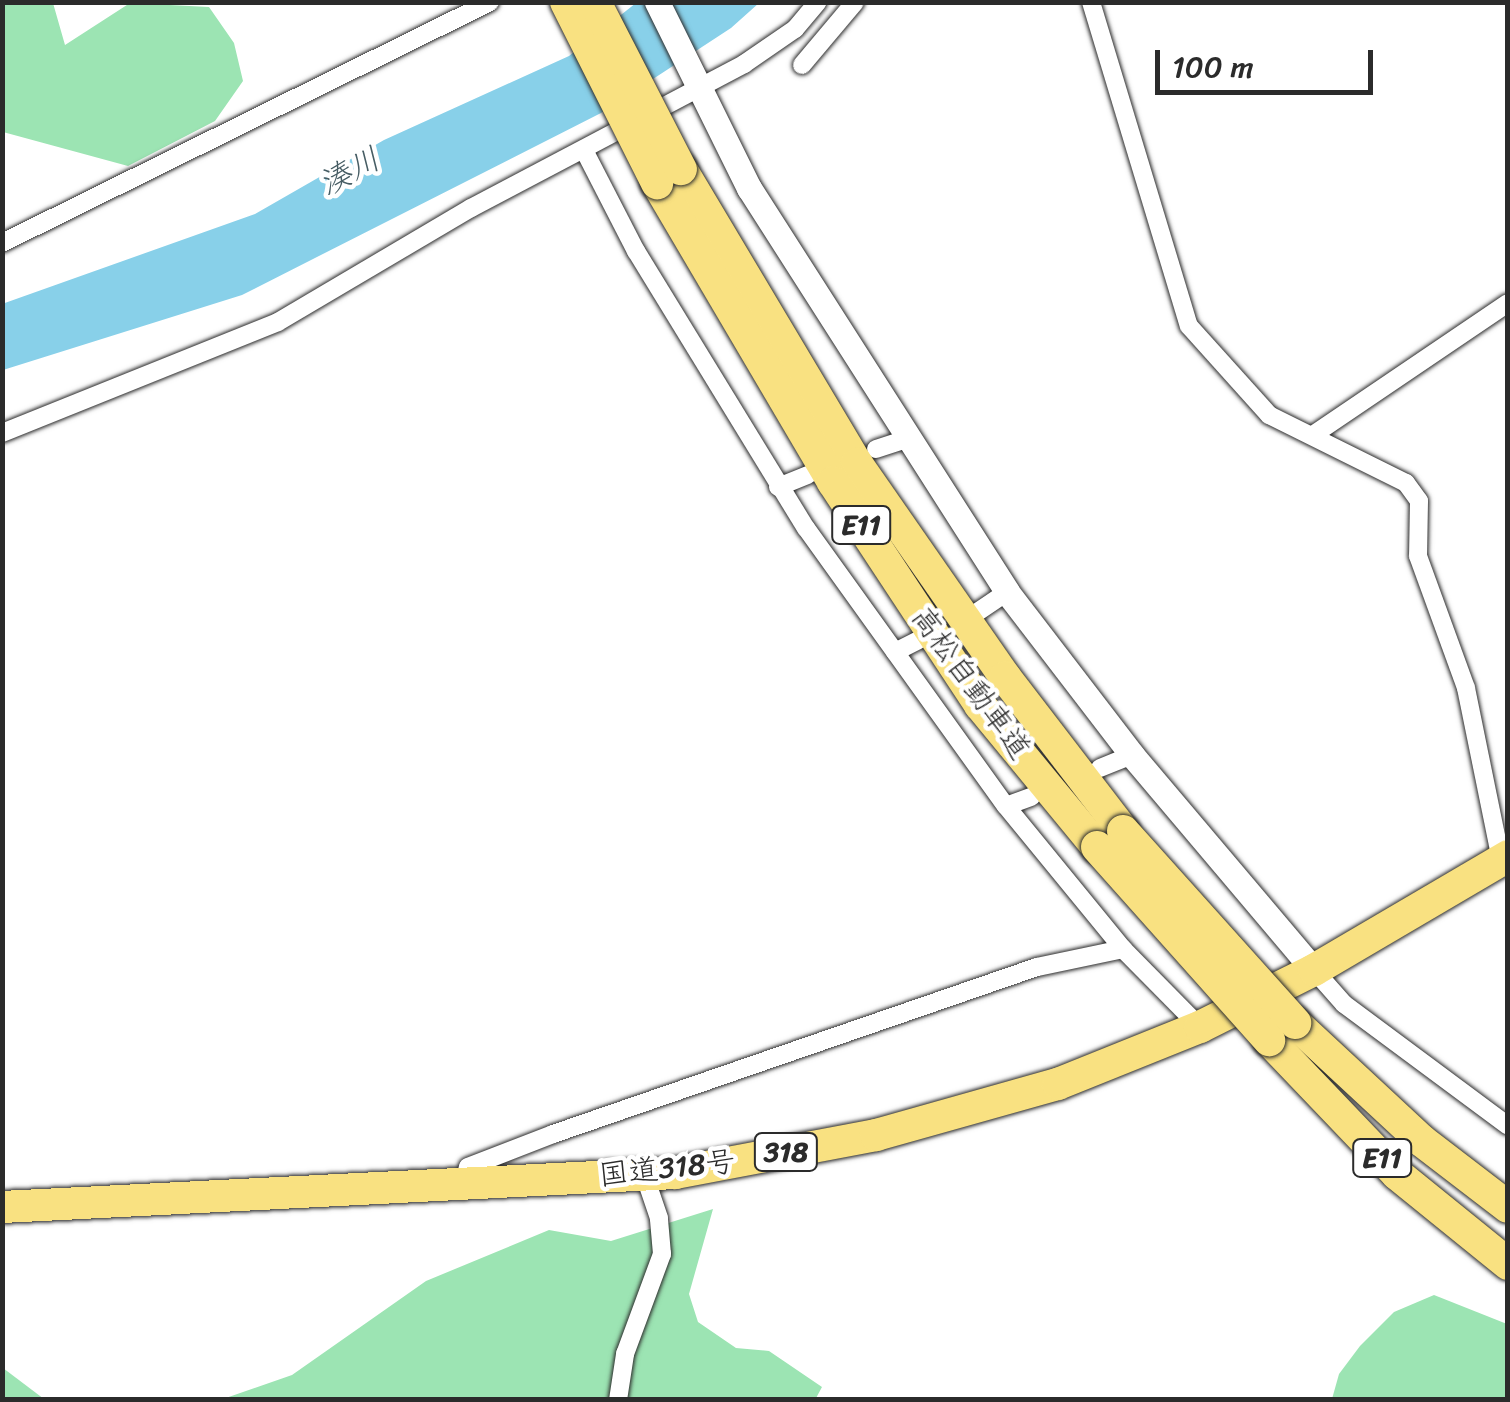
<!DOCTYPE html>
<meta charset="utf-8">
<style>
body{margin:0}
#map{position:relative;width:1510px;height:1402px;overflow:hidden;background:#fff;font-family:Sriracha,"Klee One",sans-serif}
div>[style]{position:absolute}
.green>*{inset:0;background:#9ce4b3}
.water>*{inset:0;background:#88d0e9}
.roads{filter:drop-shadow(0 0 2px #2b2b2b) drop-shadow(0 0 2px #2b2b2b)}
.street>*{height:18px;margin:-9px;padding:0 9px;transform-origin:9px;border-radius:9px;background:#fff}
.secondary>*{height:25px;margin:-12.5px;padding:0 12.5px;transform-origin:12.5px;border-radius:12.5px;background:#fff}
.highway>*{height:32px;margin:-16px;padding:0 16px;transform-origin:16px;border-radius:16px;background:#f9e181}
.bridges{filter:drop-shadow(0 0 2px #2b2b2b) drop-shadow(0 0 2px #2b2b2b)}
.highway-bridge>*{height:32px;margin:-16px;padding:0 16px;transform-origin:16px;border-radius:16px;background:#f9e181}
span{translate:-50% -50%;white-space:nowrap;text-align:center;line-height:1.15;-webkit-text-stroke:9px #fff;paint-order:stroke}
.shield-label span{padding:2px 8px;background:#fff;border:2px solid;border-radius:8px;-webkit-text-stroke-width:0}
.shield-label{font-size:28px;color:#2b2b2b;font-weight:700}
.street-label{font-size:30px;color:#2b2b2b}
.water-label{font-size:32px;color:#475d64;font-style:italic}
.frame{position:absolute;inset:0;border:5px solid #2b2b2b;pointer-events:none}
.scale{position:absolute;left:1155px;top:50px;width:218px;height:45px;box-sizing:border-box;border:5px solid #2b2b2b;border-top:0;padding-left:12px;font-size:30px;line-height:35px;white-space:nowrap;color:#2b2b2b;-webkit-text-stroke:8px #fff;paint-order:stroke}
</style>
<div id="map">
<div class="green">
<i style="clip-path:polygon(2px 3px,53px 3px,65px 45px,130px 3px,209px 7px,234px 43px,243px 81px,215px 121px,128px 166px,3px 132px)"></i>
<i style="clip-path:polygon(713px 1209px,689px 1294px,698px 1322px,736px 1348px,769px 1351px,822px 1387px,815px 1400px,220px 1400px,292px 1375px,426px 1281px,549px 1230px,611px 1241px)"></i>
<i style="clip-path:polygon(1434px 1295px,1507px 1324px,1507px 1399px,1332px 1399px,1339px 1374px,1360px 1346px,1394px 1312px)"></i>
<i style="clip-path:polygon(3px 1368px,44px 1399px,3px 1399px)"></i>
</div>
<div class="water">
<i style="clip-path:polygon(636px 3px,759px 3px,731px 28px,601px 113px,242px 295px,3px 370px,2px 304px,255px 214px,384px 140px,569px 56px)"></i>
</div>
<div class="roads">
<div class="street">
<i style="left:1091px;top:2px;width:338px;rotate:73.2deg"></i>
<i style="left:1189px;top:326px;width:120px;rotate:48deg"></i>
<i style="left:1269px;top:415px;width:153px;rotate:26.4deg"></i>
<i style="left:1406px;top:483px;width:22px;rotate:54deg"></i>
<i style="left:1419px;top:501px;width:55px;rotate:91deg"></i>
<i style="left:1418px;top:556px;width:140px;rotate:70deg"></i>
<i style="left:1466px;top:688px;width:176px;rotate:78.5deg"></i>
<i style="left:802px;top:65px;width:82px;rotate:-49.9deg"></i>
<i style="left:584px;top:150px;width:114px;rotate:62.8deg"></i>
<i style="left:636px;top:251px;width:325px;rotate:58.5deg"></i>
<i style="left:806px;top:528px;width:342px;rotate:54.3deg"></i>
<i style="left:1006px;top:806px;width:185px;rotate:50.7deg"></i>
<i style="left:1123px;top:949px;width:110px;rotate:45.4deg"></i>
<i style="left:2px;top:243px;width:544px;rotate:-26.28deg"></i>
<i style="left:2px;top:433px;width:297px;rotate:-21.9deg"></i>
<i style="left:278px;top:322px;width:224px;rotate:-30.6deg"></i>
<i style="left:471px;top:208px;width:309px;rotate:-27.8deg"></i>
<i style="left:744px;top:64px;width:62px;rotate:-34.5deg"></i>
<i style="left:795px;top:29px;width:35px;rotate:-50deg"></i>
<i style="left:1313px;top:435px;width:235px;rotate:-34.1deg"></i>
<i style="left:876px;top:449px;width:33px;rotate:-18deg"></i>
<i style="left:778px;top:487px;width:32px;rotate:-22deg"></i>
<i style="left:976px;top:613px;width:37px;rotate:-34deg"></i>
<i style="left:895px;top:652px;width:25px;rotate:-27deg"></i>
<i style="left:1100px;top:768px;width:35px;rotate:-22deg"></i>
<i style="left:1006px;top:806px;width:27px;rotate:-20deg"></i>
<i style="left:1314px;top:970px;width:45px;rotate:48.6deg"></i>
<i style="left:1344px;top:1004px;width:204px;rotate:36.6deg"></i>
<i style="left:464px;top:1183px;width:16px;rotate:-76deg"></i>
<i style="left:468px;top:1167px;width:91px;rotate:-21.2deg"></i>
<i style="left:553px;top:1134px;width:512px;rotate:-19.04deg"></i>
<i style="left:1037px;top:967px;width:88px;rotate:-11.8deg"></i>
<i style="left:618px;top:1400px;width:47px;rotate:-81.3deg"></i>
<i style="left:625px;top:1354px;width:107px;rotate:-69.7deg"></i>
<i style="left:662px;top:1254px;width:36px;rotate:-95deg"></i>
<i style="left:659px;top:1218px;width:46px;rotate:-108.8deg"></i>
</div>
<div class="secondary">
<i style="left:657px;top:2px;width:208px;rotate:63.7deg"></i>
<i style="left:749px;top:188px;width:479px;rotate:57.4deg"></i>
<i style="left:1007px;top:592px;width:205px;rotate:52.5deg"></i>
<i style="left:1132px;top:755px;width:282px;rotate:49.8deg"></i>
</div>
<div class="highway">
<i style="left:681px;top:169px;width:344px;rotate:59.2deg"></i>
<i style="left:857px;top:464px;width:259px;rotate:55.2deg"></i>
<i style="left:1005px;top:677px;width:194px;rotate:52.5deg"></i>
<i style="left:657px;top:183px;width:347px;rotate:59.5deg"></i>
<i style="left:833px;top:482px;width:267px;rotate:56.6deg"></i>
<i style="left:980px;top:705px;width:184px;rotate:50.5deg"></i>
<i style="left:1295px;top:1023px;width:173px;rotate:42.9deg"></i>
<i style="left:1422px;top:1141px;width:108px;rotate:37.5deg"></i>
<i style="left:1269px;top:1040px;width:185px;rotate:46.3deg"></i>
<i style="left:1397px;top:1174px;width:143px;rotate:39deg"></i>
<i style="left:2px;top:1207px;width:674px;rotate:-2.89deg"></i>
<i style="left:675px;top:1173px;width:205px;rotate:-10.7deg"></i>
<i style="left:876px;top:1135px;width:189px;rotate:-15.7deg"></i>
<i style="left:1058px;top:1084px;width:153px;rotate:-21.9deg"></i>
<i style="left:1200px;top:1027px;width:127px;rotate:-26.6deg"></i>
<i style="left:1314px;top:970px;width:225px;rotate:-30.4deg"></i>
</div>
</div>
<div class="bridges">
<div class="highway-bridge">
<i style="left:566px;top:2px;width:203px;rotate:63.3deg"></i>
<i style="left:595px;top:2px;width:188px;rotate:62.8deg"></i>
<i style="left:1123px;top:831px;width:258px;rotate:48.1deg"></i>
<i style="left:1097px;top:847px;width:259px;rotate:48.3deg"></i>
</div>
</div>
<div class="shield-label">
<span style="left:861px;top:525px">E11</span>
<span style="left:786px;top:1152px">318</span>
<span style="left:1382px;top:1158px">E11</span>
</div>
<div class="street-label">
<span style="left:971px;top:683px;rotate:54deg">高松自動車道</span>
<span style="left:667px;top:1168px;rotate:-6deg">国道318号</span>
</div>
<div class="water-label">
<span style="left:350px;top:172px;rotate:-28deg">湊川</span>
</div>
<div class="frame"></div>
<div class="scale">100 m</div>
</div>
